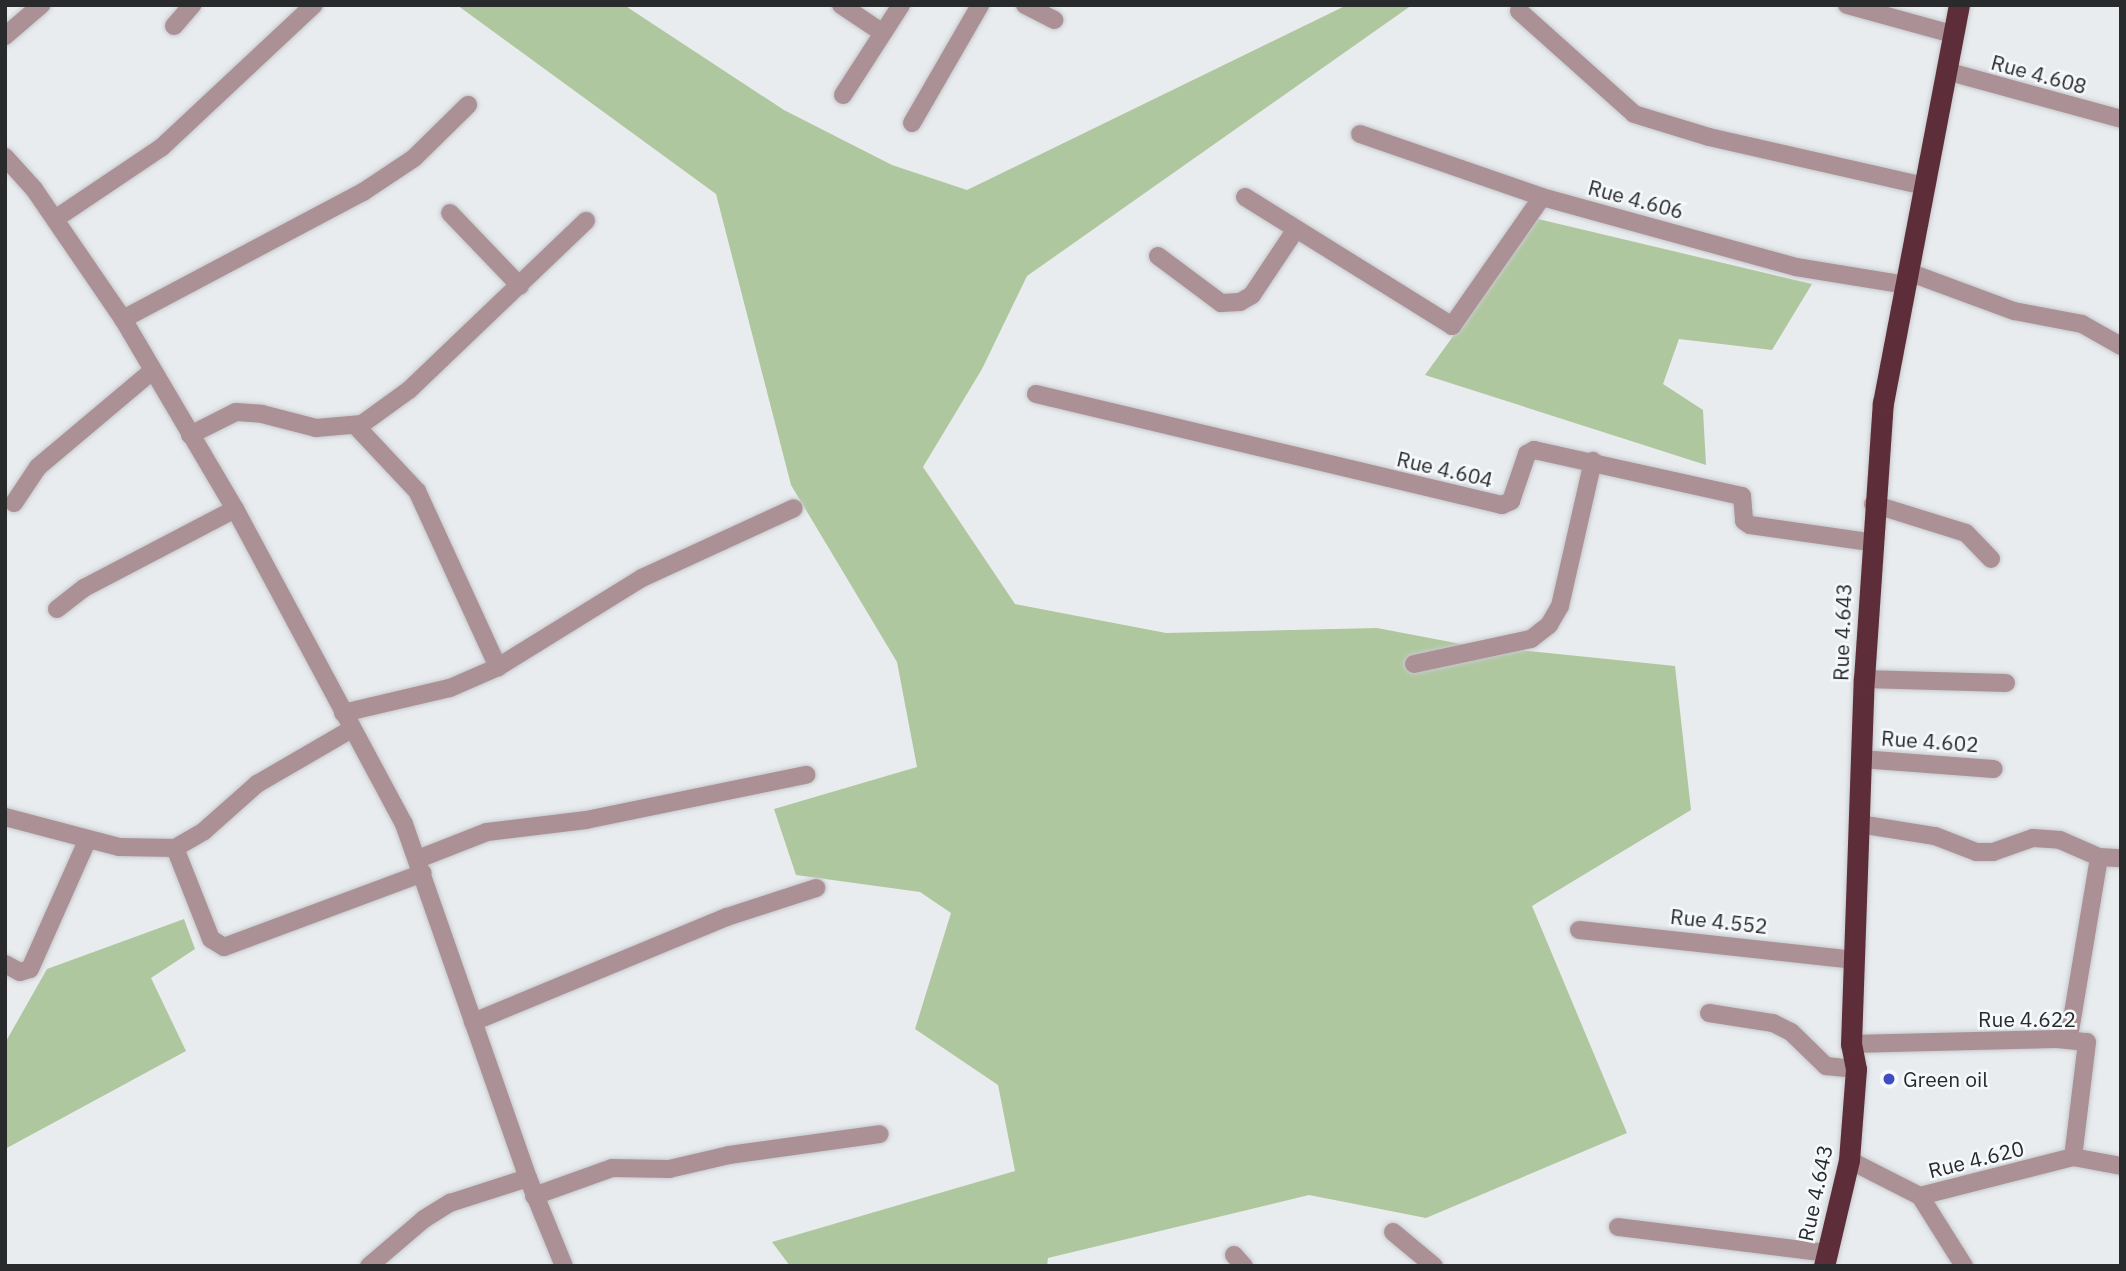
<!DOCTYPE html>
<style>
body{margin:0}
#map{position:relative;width:2126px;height:1271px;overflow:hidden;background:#e9ecef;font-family:"IBM Plex Sans",sans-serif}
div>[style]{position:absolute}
.green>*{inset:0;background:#afc79e}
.roads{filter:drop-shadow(0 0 2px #c6c9cc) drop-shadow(0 0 2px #c6c9cc)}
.minor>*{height:18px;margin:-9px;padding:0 9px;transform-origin:9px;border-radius:9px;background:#ab9196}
.highway>*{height:21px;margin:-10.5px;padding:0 10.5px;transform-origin:10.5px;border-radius:10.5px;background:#5d2e39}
.dots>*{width:19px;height:19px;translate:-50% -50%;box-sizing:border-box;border:4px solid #f6f9fc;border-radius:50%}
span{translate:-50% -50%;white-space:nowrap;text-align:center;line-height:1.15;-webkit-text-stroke:5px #f6f9fc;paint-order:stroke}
.street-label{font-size:21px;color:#292a2b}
.poi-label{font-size:21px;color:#292a2b}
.left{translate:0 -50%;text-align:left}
.frame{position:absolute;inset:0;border:7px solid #292a2b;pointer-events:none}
</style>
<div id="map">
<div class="green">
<i style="clip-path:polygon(457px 5px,624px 5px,784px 110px,892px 165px,967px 190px,1347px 5px,1412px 5px,1027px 276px,982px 369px,923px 467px,1015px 604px,1166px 633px,1377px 628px,1461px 644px,1675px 666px,1691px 810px,1532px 906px,1627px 1133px,1426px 1218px,1309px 1195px,1048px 1258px,1047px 1266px,790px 1266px,772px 1242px,1015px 1171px,998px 1085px,915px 1029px,951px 913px,920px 892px,796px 875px,774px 809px,917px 767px,897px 662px,791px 485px,716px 194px)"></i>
<i style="clip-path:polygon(1538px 219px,1812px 284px,1772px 350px,1679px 339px,1663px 384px,1703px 410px,1706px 465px,1425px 375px)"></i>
<i style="clip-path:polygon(184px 919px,195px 949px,151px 978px,186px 1051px,5px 1149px,5px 1043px,47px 969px)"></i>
</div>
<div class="roads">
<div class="minor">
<i style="left:841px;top:5px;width:50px;rotate:33.7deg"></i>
<i style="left:1025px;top:5px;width:33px;rotate:27deg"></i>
<i style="left:1847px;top:5px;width:109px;rotate:15.4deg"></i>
<i style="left:1519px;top:11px;width:154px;rotate:41.8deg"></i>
<i style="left:1634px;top:114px;width:78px;rotate:17deg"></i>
<i style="left:1709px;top:137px;width:221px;rotate:12.8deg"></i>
<i style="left:174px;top:26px;width:28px;rotate:-49deg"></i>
<i style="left:5px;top:36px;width:48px;rotate:-40.7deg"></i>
<i style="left:1946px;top:71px;width:181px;rotate:15.3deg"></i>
<i style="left:843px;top:95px;width:107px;rotate:-57.2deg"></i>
<i style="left:912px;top:123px;width:136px;rotate:-60deg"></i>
<i style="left:1360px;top:134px;width:193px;rotate:19.1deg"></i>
<i style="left:1542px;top:197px;width:263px;rotate:15.4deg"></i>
<i style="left:1796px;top:267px;width:111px;rotate:9.3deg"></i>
<i style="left:5px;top:157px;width:43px;rotate:47.8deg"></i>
<i style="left:34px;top:189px;width:158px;rotate:55.6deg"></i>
<i style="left:123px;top:319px;width:221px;rotate:59.5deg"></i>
<i style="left:235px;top:509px;width:357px;rotate:61.8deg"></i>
<i style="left:404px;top:824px;width:375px;rotate:70.7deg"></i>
<i style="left:528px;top:1178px;width:95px;rotate:67.8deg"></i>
<i style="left:1245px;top:197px;width:244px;rotate:31.9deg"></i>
<i style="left:1452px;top:326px;width:157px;rotate:-55.1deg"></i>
<i style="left:450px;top:213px;width:101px;rotate:46.2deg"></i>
<i style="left:55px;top:219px;width:129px;rotate:-33.9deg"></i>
<i style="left:162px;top:147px;width:208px;rotate:-43.1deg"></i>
<i style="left:1158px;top:256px;width:79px;rotate:36.7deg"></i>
<i style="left:1221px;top:303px;width:19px;rotate:-3deg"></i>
<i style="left:1240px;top:302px;width:14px;rotate:-30deg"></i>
<i style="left:1252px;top:295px;width:79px;rotate:-56.3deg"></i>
<i style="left:1911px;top:273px;width:110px;rotate:20.3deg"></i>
<i style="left:2014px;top:311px;width:69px;rotate:10.8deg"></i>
<i style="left:2082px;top:324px;width:45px;rotate:29.4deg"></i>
<i style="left:123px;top:319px;width:272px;rotate:-27.9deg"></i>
<i style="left:363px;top:192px;width:61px;rotate:-33.7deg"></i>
<i style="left:414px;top:158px;width:76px;rotate:-44.5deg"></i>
<i style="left:1036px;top:394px;width:479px;rotate:13.4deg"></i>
<i style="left:1502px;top:505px;width:10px;rotate:-24deg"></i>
<i style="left:1511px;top:501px;width:50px;rotate:-71.2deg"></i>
<i style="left:1527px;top:454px;width:8px;rotate:-30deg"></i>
<i style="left:1534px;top:450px;width:213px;rotate:12.5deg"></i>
<i style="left:1742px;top:496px;width:25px;rotate:85deg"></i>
<i style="left:1744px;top:521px;width:7px;rotate:34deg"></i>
<i style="left:1750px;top:525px;width:121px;rotate:8.1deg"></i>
<i style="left:355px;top:425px;width:91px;rotate:46.8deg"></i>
<i style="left:417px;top:491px;width:194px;rotate:65.3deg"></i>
<i style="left:190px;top:435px;width:51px;rotate:-26.6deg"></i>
<i style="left:236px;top:412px;width:26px;rotate:4deg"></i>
<i style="left:262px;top:414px;width:56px;rotate:14.5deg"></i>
<i style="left:316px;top:428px;width:46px;rotate:-5deg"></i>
<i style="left:362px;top:424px;width:58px;rotate:-35.9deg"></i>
<i style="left:409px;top:390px;width:245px;rotate:-43.7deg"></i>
<i style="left:14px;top:503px;width:43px;rotate:-56.3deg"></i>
<i style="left:38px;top:467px;width:149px;rotate:-40.1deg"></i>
<i style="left:1873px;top:504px;width:97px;rotate:17.3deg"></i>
<i style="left:1966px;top:533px;width:36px;rotate:46deg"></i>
<i style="left:57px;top:609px;width:34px;rotate:-38deg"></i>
<i style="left:84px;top:588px;width:170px;rotate:-27.6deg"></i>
<i style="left:1414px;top:664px;width:120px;rotate:-12.1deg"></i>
<i style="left:1531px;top:639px;width:23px;rotate:-38deg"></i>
<i style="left:1549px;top:625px;width:22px;rotate:-60deg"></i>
<i style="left:1560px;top:606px;width:149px;rotate:-77.2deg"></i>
<i style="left:1864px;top:679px;width:142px;rotate:1.6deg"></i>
<i style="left:343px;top:713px;width:110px;rotate:-13.2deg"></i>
<i style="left:450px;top:688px;width:52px;rotate:-23.6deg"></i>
<i style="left:498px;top:667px;width:169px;rotate:-31.7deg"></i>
<i style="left:642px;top:578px;width:167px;rotate:-24.7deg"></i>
<i style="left:1861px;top:759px;width:133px;rotate:4.3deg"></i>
<i style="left:5px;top:817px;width:118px;rotate:14.7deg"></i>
<i style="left:119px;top:847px;width:56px;rotate:1deg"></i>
<i style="left:175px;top:848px;width:34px;rotate:-30deg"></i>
<i style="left:204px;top:831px;width:71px;rotate:-41.6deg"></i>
<i style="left:257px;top:784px;width:110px;rotate:-30.1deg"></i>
<i style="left:1859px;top:824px;width:77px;rotate:9deg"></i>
<i style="left:1935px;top:836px;width:44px;rotate:21.3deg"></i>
<i style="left:1976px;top:852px;width:17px"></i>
<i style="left:1993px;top:852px;width:42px;rotate:-19.3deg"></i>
<i style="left:2033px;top:838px;width:27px;rotate:4deg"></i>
<i style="left:2060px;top:840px;width:43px;rotate:23.6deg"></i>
<i style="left:2099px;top:857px;width:22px;rotate:3deg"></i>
<i style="left:175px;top:848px;width:98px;rotate:68.4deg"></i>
<i style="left:211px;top:939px;width:15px;rotate:32deg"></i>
<i style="left:224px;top:947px;width:212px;rotate:-20.4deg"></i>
<i style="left:418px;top:859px;width:74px;rotate:-21.4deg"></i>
<i style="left:487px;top:832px;width:100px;rotate:-6.9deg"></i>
<i style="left:586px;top:820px;width:225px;rotate:-11.6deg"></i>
<i style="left:1579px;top:930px;width:278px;rotate:6.2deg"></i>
<i style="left:5px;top:964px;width:17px;rotate:28deg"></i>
<i style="left:20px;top:972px;width:10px;rotate:-17deg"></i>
<i style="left:30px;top:969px;width:140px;rotate:-66deg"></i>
<i style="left:1709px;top:1013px;width:65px;rotate:8.9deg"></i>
<i style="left:1773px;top:1023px;width:20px;rotate:27deg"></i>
<i style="left:1791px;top:1032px;width:49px;rotate:44.2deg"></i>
<i style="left:1826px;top:1066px;width:30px;rotate:6deg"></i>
<i style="left:473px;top:1022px;width:275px;rotate:-22.5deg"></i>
<i style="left:727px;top:917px;width:94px;rotate:-18deg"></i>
<i style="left:2057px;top:1039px;width:15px;rotate:-32deg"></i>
<i style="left:2070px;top:1031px;width:176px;rotate:-80.5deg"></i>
<i style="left:1851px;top:1044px;width:206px;rotate:-1.4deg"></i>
<i style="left:2057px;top:1039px;width:30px;rotate:6deg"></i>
<i style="left:2087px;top:1042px;width:116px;rotate:96.9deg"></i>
<i style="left:1849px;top:1160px;width:80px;rotate:26.9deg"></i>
<i style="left:1920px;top:1196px;width:158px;rotate:-14.3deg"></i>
<i style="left:2073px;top:1157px;width:49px;rotate:10.6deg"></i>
<i style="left:534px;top:1196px;width:83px;rotate:-19.7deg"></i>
<i style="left:612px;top:1168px;width:57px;rotate:1deg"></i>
<i style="left:669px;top:1169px;width:62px;rotate:-13.1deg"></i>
<i style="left:729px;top:1155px;width:152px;rotate:-7.9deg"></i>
<i style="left:1920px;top:1196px;width:83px;rotate:57.8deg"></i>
<i style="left:1618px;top:1227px;width:211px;rotate:7.1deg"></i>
<i style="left:1393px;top:1232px;width:53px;rotate:39.7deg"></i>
<i style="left:1234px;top:1255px;width:15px;rotate:48deg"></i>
<i style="left:369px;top:1266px;width:72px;rotate:-40.5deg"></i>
<i style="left:424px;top:1219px;width:31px;rotate:-32deg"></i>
<i style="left:450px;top:1203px;width:82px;rotate:-17.8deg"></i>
</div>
<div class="highway">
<i style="left:1824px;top:1266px;width:109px;rotate:-76.7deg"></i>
<i style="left:1849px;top:1160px;width:91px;rotate:-85.6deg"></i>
<i style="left:1856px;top:1069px;width:25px;rotate:-101deg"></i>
<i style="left:1851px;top:1044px;width:365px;rotate:-88deg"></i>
<i style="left:1864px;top:679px;width:277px;rotate:-86.1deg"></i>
<i style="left:1883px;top:403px;width:405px;rotate:-79.2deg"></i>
</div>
</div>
<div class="dots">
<i style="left:1889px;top:1079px;background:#414cc0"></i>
</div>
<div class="street-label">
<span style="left:2039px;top:74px;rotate:15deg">Rue 4.608</span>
<span style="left:1636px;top:199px;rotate:15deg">Rue 4.606</span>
<span style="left:1445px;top:469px;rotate:13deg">Rue 4.604</span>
<span style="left:1842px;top:632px;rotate:-88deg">Rue 4.643</span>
<span style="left:1930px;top:741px;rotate:4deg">Rue 4.602</span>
<span style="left:1719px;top:921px;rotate:6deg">Rue 4.552</span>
<span style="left:2027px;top:1019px">Rue 4.622</span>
<span style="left:1976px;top:1159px;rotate:-14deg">Rue 4.620</span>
<span style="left:1815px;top:1193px;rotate:-78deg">Rue 4.643</span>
</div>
<div class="poi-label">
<span class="left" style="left:1903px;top:1079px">Green oil</span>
</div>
<div class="frame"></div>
</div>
